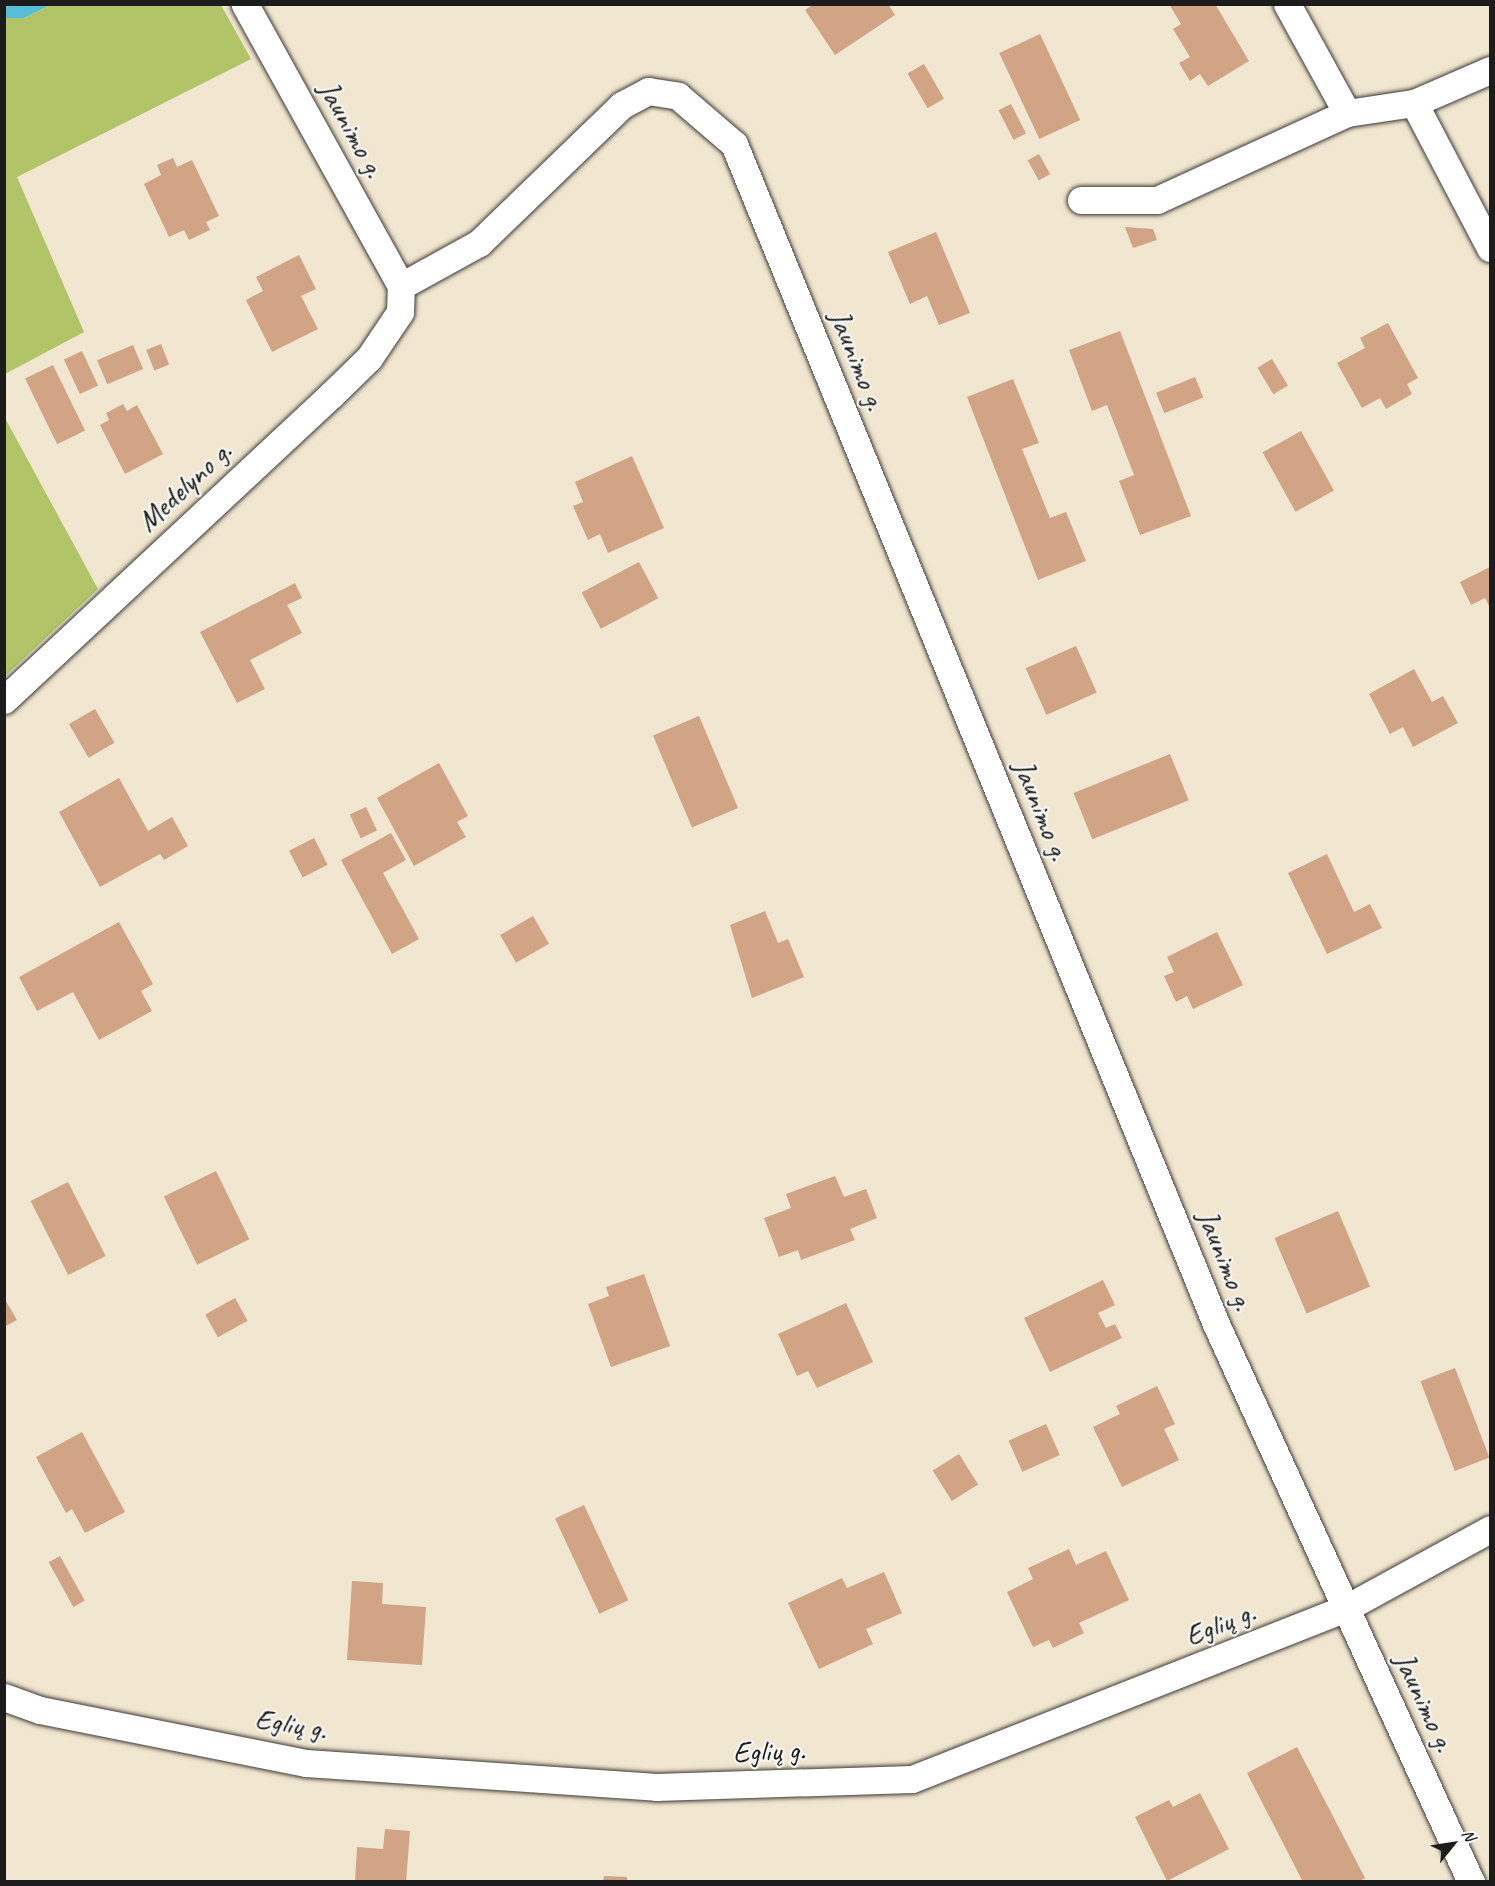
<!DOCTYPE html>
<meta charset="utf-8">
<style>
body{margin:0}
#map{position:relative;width:1495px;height:1886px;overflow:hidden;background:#f1e6cf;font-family:Caveat,sans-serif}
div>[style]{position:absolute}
.green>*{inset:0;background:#b1c568}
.water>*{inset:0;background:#57bed5}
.building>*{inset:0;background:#d1a486;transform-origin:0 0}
.roads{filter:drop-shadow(0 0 2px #3c3a37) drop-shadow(0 0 2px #3c3a37)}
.street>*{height:27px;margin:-13.5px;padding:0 13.5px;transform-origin:13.5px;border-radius:13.5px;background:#fff}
span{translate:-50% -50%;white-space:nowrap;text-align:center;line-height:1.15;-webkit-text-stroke:4.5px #f6f6f2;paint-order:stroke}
.street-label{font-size:30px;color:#1c1c1c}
.frame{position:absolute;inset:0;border:6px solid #1c1c1c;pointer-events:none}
.north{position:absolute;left:1423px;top:1814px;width:60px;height:60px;-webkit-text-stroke:4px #f6f6f2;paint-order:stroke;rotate:60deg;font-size:16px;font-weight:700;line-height:24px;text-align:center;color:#1c1c1c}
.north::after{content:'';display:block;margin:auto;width:21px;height:27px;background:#1c1c1c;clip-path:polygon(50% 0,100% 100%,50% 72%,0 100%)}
</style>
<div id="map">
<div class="green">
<i style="clip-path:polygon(50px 5px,221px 5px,251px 59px,17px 177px,84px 332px,5px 374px,5px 18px,24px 18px)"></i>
<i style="clip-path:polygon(5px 418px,98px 589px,5px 676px,4px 676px)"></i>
</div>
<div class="water">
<i style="clip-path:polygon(4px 5px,5px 4px,50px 5px,24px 18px,5px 18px)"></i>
</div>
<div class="building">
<i style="clip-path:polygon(814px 4px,888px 4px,895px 15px,835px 55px,805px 10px)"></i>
<i style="clip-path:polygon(1169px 4px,1215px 4px,1249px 61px,1208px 86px,1200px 74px,1190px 81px,1179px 63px,1190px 57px,1173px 29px,1181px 24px)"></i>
<i style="left:1040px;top:34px;width:95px;height:45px;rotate:65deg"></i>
<i style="left:924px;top:64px;width:40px;height:19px;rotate:60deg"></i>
<i style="left:1011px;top:104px;width:33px;height:14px;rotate:63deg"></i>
<i style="left:1039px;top:154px;width:23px;height:13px;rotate:61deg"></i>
<i style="clip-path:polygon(173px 158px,177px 167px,192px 160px,219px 216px,206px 222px,210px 230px,189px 240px,184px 230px,169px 237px,144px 184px,161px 175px,157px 165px)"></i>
<i style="clip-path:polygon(1125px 227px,1153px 229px,1157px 240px,1133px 248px)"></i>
<i style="clip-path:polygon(936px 232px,970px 313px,939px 325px,927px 296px,910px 304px,888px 252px)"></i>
<i style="clip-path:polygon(299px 255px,316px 289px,301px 296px,318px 329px,272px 352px,246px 300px,263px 291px,256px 277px)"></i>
<i style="clip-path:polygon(1388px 323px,1418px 378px,1407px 384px,1412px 394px,1386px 409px,1380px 398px,1362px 408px,1337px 363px,1365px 348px,1360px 338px)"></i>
<i style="clip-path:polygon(1120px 331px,1191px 516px,1140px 535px,1119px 481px,1134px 475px,1107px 405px,1092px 411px,1069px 350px)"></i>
<i style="left:161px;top:344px;width:22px;height:16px;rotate:68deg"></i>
<i style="left:133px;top:345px;width:26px;height:39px;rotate:67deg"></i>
<i style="left:82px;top:351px;width:38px;height:20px;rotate:65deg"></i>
<i style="left:1272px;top:359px;width:31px;height:17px;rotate:59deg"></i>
<i style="left:53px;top:365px;width:73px;height:31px;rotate:64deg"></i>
<i style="left:1195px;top:377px;width:22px;height:42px;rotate:68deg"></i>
<i style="clip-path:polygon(1013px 379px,1039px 443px,1022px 449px,1050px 518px,1066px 512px,1086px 561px,1038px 580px,967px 397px)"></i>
<i style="clip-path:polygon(123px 404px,127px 411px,137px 405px,163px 454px,125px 474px,100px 425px,109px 420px,106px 413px)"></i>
<i style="left:1301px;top:431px;width:68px;height:44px;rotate:61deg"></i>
<i style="clip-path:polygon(632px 456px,664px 528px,608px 553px,600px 534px,588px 540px,573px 506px,583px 502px,575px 482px)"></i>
<i style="left:639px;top:562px;width:41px;height:65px;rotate:62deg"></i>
<i style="clip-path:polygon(1490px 567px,1490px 608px,1485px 598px,1471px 605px,1460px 582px)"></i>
<i style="clip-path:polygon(295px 583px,302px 598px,287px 605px,302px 633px,250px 660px,265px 689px,237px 703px,200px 632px)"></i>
<i style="left:1076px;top:646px;width:51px;height:55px;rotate:66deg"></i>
<i style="clip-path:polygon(1414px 669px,1432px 702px,1443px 696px,1458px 723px,1413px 747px,1403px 727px,1390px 734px,1369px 694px)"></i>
<i style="left:95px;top:709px;width:39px;height:30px;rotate:60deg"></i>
<i style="left:699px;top:716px;width:100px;height:50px;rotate:67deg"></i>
<i style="left:1170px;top:754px;width:50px;height:104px;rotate:68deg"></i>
<i style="clip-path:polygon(439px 763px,468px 816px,457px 822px,466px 837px,414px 866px,377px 798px)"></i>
<i style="clip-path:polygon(119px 778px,148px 831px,172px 817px,188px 846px,164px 860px,160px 854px,100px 887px,59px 812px)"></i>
<i style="left:366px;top:807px;width:26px;height:18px;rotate:65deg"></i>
<i style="clip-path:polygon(391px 833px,406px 860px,383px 873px,419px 939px,392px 954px,341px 860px)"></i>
<i style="left:314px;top:838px;width:30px;height:28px;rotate:63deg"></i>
<i style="clip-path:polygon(1327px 854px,1354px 912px,1370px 904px,1382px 928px,1327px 954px,1288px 873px)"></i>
<i style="clip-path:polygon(765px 911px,778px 943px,788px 939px,804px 977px,752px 998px,730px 925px)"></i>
<i style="left:533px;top:916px;width:32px;height:38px;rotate:60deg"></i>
<i style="clip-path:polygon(119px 922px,153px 984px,141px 991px,152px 1011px,99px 1040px,73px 992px,37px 1011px,19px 977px)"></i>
<i style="clip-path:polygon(1217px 932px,1243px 985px,1193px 1009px,1187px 996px,1176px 1002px,1164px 976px,1174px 972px,1167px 957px)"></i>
<i style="left:216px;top:1171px;width:76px;height:58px;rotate:64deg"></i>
<i style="clip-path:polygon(835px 1176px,844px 1197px,866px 1189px,877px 1218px,850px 1229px,855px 1240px,801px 1260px,798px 1250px,779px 1257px,764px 1218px,791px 1208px,786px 1194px)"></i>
<i style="left:68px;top:1182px;width:83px;height:42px;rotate:63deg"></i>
<i style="left:1338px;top:1211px;width:82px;height:69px;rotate:67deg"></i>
<i style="clip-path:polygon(644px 1274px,670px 1346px,611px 1367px,588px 1304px,609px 1296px,606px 1287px)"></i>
<i style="clip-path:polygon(1103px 1280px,1115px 1305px,1098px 1313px,1106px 1328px,1115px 1324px,1122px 1338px,1050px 1372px,1024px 1318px)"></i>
<i style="clip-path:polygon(4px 1298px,17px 1320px,4px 1327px)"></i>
<i style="left:235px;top:1298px;width:26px;height:34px;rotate:61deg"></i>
<i style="clip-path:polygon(846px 1303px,873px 1362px,817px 1388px,808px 1371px,797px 1376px,778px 1334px)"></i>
<i style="left:1455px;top:1368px;width:96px;height:37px;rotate:69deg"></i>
<i style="clip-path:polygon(1157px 1386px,1175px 1424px,1164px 1429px,1179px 1460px,1122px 1487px,1093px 1427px,1120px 1414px,1116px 1406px)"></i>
<i style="left:1046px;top:1424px;width:34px;height:41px;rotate:66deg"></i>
<i style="clip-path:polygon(82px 1432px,125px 1512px,85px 1533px,72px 1509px,66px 1513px,36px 1457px)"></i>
<i style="left:959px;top:1454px;width:36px;height:31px;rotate:58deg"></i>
<i style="left:584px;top:1505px;width:105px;height:32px;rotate:65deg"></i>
<i style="clip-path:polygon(1069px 1549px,1076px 1565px,1106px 1551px,1129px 1600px,1079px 1623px,1084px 1633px,1053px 1648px,1049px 1640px,1033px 1647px,1007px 1592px,1033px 1579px,1028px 1568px)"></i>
<i style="left:60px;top:1556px;width:51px;height:13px;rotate:61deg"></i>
<i style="clip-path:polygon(884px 1572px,902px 1613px,866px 1629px,873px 1644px,819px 1669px,788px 1603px,842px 1578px,847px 1588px)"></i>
<i style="clip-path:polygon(352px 1581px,383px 1583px,382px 1604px,426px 1607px,422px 1665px,347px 1660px)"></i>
<i style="clip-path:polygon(1297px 1747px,1365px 1878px,1358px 1882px,1303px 1882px,1247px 1773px)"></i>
<i style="clip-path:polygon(1200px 1793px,1229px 1849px,1167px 1881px,1135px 1817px,1169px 1800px,1173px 1807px)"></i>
<i style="clip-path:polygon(385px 1829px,410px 1831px,406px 1882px,355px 1882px,357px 1847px,383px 1849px)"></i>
<i style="clip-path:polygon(604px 1876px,627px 1877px,627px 1882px,603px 1882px)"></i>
</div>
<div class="roads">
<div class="street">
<i style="left:1287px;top:4px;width:124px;rotate:61.2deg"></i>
<i style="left:1414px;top:103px;width:164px;rotate:62.3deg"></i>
<i style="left:1081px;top:200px;width:76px"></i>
<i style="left:1157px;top:200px;width:209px;rotate:-24.6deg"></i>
<i style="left:1347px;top:113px;width:68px;rotate:-8.5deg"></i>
<i style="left:1414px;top:103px;width:83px;rotate:-23.5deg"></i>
<i style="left:401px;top:286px;width:89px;rotate:-28.9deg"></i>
<i style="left:479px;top:243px;width:199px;rotate:-44deg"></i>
<i style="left:622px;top:105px;width:30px;rotate:-28deg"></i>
<i style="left:648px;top:91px;width:30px;rotate:9deg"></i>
<i style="left:678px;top:96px;width:74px;rotate:40.6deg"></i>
<i style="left:734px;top:144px;width:1275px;rotate:67.78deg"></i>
<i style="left:1216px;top:1324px;width:614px;rotate:65.44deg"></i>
<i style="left:4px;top:700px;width:447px;rotate:-43deg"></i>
<i style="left:331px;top:395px;width:53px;rotate:-44.2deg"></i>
<i style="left:369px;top:358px;width:55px;rotate:-56deg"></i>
<i style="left:400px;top:312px;width:26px;rotate:-88deg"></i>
<i style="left:401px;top:286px;width:322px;rotate:-119deg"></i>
<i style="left:4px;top:1697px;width:38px;rotate:20deg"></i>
<i style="left:40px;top:1710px;width:271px;rotate:11.3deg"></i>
<i style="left:306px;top:1763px;width:351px;rotate:3.9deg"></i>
<i style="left:656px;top:1787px;width:256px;rotate:-1.8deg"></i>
<i style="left:912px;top:1779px;width:466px;rotate:-21.5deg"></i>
<i style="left:1346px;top:1608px;width:164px;rotate:-28.7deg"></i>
</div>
</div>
<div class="street-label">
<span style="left:352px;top:129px;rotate:61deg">Jaunimo g.</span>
<span style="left:858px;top:360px;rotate:68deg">Jaunimo g.</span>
<span style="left:184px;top:486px;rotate:-43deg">Medelyno g.</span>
<span style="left:1042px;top:810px;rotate:68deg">Jaunimo g.</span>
<span style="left:1226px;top:1260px;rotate:68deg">Jaunimo g.</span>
<span style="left:1220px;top:1624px;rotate:-22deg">Eglių g.</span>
<span style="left:1425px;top:1702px;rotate:65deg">Jaunimo g.</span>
<span style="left:291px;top:1724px;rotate:9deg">Eglių g.</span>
<span style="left:769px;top:1751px;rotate:-2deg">Eglių g.</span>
</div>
<div class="frame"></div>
<div class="north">N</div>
</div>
